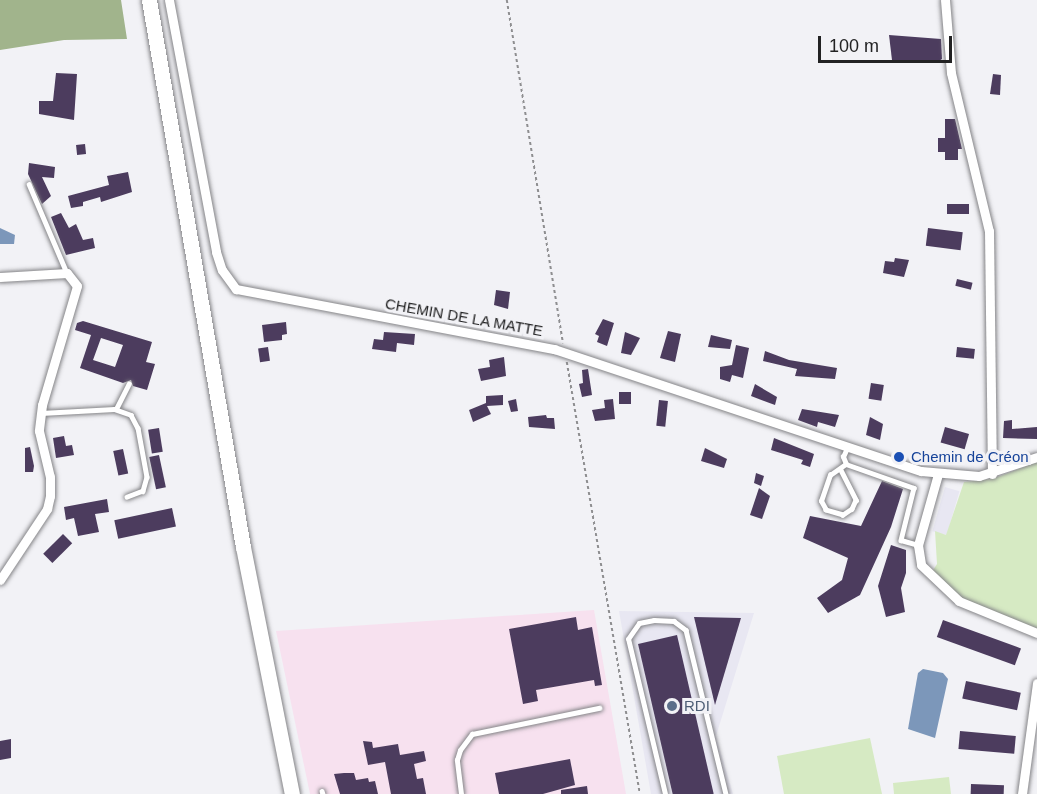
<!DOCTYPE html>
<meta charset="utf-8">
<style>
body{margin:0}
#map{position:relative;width:1037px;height:794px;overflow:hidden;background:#f2f2f6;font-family:Helvetica,sans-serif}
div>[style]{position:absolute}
.commercial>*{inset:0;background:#f7e1ef}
.built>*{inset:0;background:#e8e7f2;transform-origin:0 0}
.green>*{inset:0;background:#d6eac3}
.forest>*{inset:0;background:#a1b48c}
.water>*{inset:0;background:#7c97ba}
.building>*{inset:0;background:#4c3c5e;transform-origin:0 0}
.path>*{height:1.5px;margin-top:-0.75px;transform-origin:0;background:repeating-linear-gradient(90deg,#8e8e90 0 3px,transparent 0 6px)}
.roads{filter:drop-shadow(0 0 2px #848487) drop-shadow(0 0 2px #848487)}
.service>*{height:4.5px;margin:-2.25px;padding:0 2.25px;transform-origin:2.25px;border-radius:2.25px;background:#fff}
.minor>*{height:9px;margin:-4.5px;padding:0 4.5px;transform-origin:4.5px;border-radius:4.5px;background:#fff}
.primary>*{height:15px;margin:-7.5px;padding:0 7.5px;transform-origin:7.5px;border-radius:7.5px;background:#fff}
.dots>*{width:16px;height:16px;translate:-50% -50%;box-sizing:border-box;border:3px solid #f2f2f6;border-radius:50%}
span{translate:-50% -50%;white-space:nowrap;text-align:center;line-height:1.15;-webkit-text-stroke:6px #f2f2f6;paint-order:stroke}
.street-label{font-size:15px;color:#222223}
.transit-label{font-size:15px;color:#164399}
.left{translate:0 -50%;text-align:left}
.service-label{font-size:15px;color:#4e5e75}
.scale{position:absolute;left:818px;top:36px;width:134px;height:27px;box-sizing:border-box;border:3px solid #222223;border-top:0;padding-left:8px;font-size:18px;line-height:21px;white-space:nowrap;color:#222223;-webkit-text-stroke:4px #f2f2f6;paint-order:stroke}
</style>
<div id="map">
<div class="commercial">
<i style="clip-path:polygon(594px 610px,626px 794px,310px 794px,276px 631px)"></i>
</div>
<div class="built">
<i style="left:945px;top:487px;width:15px;height:46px;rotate:16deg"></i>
<i style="clip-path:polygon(619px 611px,754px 613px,716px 736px,733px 794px,651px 794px)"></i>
</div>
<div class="green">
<i style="clip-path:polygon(1037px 462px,1037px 630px,960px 599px,932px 572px,937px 564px,935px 531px,946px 535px,964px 482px,992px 479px)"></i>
<i style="clip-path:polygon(870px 738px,882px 794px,784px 794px,777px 756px)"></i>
<i style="clip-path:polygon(949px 777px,951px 794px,894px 794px,893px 783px)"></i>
</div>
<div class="forest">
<i style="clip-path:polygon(0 0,121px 0,127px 39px,64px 40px,0 50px)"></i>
</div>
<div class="water">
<i style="clip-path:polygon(0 228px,15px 235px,14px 244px,0 244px)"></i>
<i style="clip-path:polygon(923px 669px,943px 673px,948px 679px,935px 738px,908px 729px,918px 673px)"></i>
</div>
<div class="building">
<i style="clip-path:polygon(889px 35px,941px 39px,942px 59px,936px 63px,892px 60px)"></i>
<i style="clip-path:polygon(56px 73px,77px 74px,74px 120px,39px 114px,39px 101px,53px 101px)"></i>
<i style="clip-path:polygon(993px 74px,1001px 75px,1000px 95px,990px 94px)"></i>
<i style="clip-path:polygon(945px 119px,955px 119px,962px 149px,958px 149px,958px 160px,945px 160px,945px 152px,938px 152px,938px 138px,945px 138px)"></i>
<i style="left:85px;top:144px;width:10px;height:9px;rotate:84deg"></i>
<i style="clip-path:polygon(29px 163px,55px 167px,54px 178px,42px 177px,51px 196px,42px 204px,28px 174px)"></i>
<i style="clip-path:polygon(128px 172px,132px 192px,101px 202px,100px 197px,83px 202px,83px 206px,71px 208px,68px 196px,109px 185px,107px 176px)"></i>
<i style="left:947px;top:204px;width:22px;height:10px"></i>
<i style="clip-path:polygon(61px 213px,69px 228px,76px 224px,83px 240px,93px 238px,95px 248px,66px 255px,51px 217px)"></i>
<i style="left:928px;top:228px;width:35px;height:18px;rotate:7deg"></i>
<i style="clip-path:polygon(895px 258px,909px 260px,904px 277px,883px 273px,885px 261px,894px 262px)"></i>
<i style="left:957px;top:279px;width:16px;height:7px;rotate:14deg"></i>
<i style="clip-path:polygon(496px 290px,510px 292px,508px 309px,494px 305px)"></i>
<i style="clip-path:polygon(603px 319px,614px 323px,607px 346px,597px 342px,599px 336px,595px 334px)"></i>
<i style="clip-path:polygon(evenodd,83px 321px,152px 342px,146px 362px,155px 364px,147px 390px,133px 386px,131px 380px,123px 383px,80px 368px,91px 335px,75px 330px,77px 323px,83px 321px,101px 338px,123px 345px,115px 367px,93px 360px,101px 338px)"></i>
<i style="clip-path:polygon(286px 322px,287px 334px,282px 335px,282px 340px,264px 342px,262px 325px)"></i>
<i style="clip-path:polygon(668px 331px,681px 334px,675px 362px,660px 358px)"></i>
<i style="clip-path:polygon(384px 332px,415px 334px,414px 345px,397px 343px,396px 352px,372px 349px,374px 339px,383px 340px)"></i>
<i style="clip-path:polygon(625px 332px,640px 338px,631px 355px,621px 353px)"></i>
<i style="clip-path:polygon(711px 335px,732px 340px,730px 349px,708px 347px)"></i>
<i style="clip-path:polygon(736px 345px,749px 348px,743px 378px,732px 375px,730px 382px,720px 379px,720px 367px,732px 365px)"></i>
<i style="left:268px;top:347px;width:14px;height:10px;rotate:82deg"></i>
<i style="left:957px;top:347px;width:18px;height:10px;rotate:6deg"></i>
<i style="clip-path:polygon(765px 351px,789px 360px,837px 368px,835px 379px,795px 376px,797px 369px,763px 361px)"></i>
<i style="clip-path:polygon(504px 357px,506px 376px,481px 381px,478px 369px,490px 367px,489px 360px)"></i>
<i style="clip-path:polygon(588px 369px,592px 395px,582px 397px,579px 384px,583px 383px,582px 370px)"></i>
<i style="left:871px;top:383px;width:13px;height:16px;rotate:9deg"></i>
<i style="clip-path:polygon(755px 384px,777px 397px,775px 405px,751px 396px)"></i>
<i style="left:619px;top:392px;width:12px;height:12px"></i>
<i style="clip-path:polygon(503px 395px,503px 405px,487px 406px,491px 414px,473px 422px,469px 410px,486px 403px,486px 396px)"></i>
<i style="clip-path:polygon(516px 399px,518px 411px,511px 412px,508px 401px)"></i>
<i style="clip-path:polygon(613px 399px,615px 419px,595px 421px,592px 410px,605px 408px,604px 400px)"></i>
<i style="left:659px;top:400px;width:9px;height:26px;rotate:6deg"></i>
<i style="clip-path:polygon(802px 409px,839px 415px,835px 427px,818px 422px,817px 427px,798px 420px)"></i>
<i style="clip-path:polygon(546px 415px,547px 418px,554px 418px,555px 429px,529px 427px,528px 417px)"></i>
<i style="clip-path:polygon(870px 417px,883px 424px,880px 440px,866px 435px)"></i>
<i style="clip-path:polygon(1012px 420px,1012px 429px,1037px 427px,1037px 439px,1003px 438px,1004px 421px)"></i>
<i style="left:945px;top:427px;width:25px;height:16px;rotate:16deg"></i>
<i style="left:159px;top:428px;width:24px;height:11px;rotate:81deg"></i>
<i style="clip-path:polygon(64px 436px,66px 446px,72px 445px,74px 455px,56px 458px,53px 438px)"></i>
<i style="clip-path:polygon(774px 438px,814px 454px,810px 467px,801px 464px,803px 460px,771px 450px)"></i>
<i style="clip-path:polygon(30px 447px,34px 466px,33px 472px,25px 472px,25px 448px)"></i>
<i style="clip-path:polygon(705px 448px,727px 459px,724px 468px,701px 461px)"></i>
<i style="left:123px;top:449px;width:25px;height:10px;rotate:78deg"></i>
<i style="left:159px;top:455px;width:33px;height:10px;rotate:78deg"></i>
<i style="clip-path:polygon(756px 473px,764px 476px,761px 486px,754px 483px)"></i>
<i style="clip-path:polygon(882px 481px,903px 489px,891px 527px,860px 595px,828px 613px,817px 598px,842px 580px,848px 558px,803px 538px,810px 516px,861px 526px)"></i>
<i style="clip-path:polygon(759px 488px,770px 496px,762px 519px,750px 515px)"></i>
<i style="clip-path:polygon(107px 499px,109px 512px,95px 514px,99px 532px,78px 536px,74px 518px,66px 520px,64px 507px)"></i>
<i style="left:172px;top:508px;width:19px;height:59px;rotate:78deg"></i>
<i style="left:63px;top:534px;width:13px;height:28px;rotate:45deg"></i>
<i style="clip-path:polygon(891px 545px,906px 550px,906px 573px,901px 588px,905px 612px,886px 617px,878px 586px)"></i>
<i style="clip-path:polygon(576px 617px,578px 630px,592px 627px,602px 685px,595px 686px,594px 680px,536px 690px,538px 701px,523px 704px,509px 629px)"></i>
<i style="clip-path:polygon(694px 617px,741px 618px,715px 705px)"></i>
<i style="left:943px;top:620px;width:83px;height:18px;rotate:20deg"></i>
<i style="left:677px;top:635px;width:163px;height:40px;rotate:77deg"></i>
<i style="left:966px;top:681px;width:56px;height:18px;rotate:12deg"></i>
<i style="left:960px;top:731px;width:56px;height:18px;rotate:5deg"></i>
<i style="clip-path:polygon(11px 739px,11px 758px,0 760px,0 741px)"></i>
<i style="clip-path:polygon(363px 741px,372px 742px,373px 748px,398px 744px,400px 755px,424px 751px,426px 761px,414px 764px,417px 779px,423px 778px,426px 794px,391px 794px,385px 762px,368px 765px)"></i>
<i style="clip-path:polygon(570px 759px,575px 785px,543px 794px,499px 794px,495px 773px)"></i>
<i style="clip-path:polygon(344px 773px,354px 773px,356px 780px,368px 778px,369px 782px,375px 781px,378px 794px,340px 794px,334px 774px)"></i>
<i style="left:971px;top:784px;width:33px;height:10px;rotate:2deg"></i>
<i style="clip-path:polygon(587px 786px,588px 794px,561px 794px,561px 790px)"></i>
</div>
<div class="path">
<i style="left:507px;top:0;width:348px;rotate:80.7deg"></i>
<i style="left:567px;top:362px;width:438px;rotate:80.4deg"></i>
</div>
<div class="roads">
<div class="service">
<i style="left:29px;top:184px;width:97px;rotate:66.9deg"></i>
<i style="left:116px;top:409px;width:28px;rotate:-63deg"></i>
<i style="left:41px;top:413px;width:73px;rotate:-3.1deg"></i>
<i style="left:114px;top:409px;width:18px;rotate:19deg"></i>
<i style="left:131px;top:415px;width:15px;rotate:62deg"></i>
<i style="left:138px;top:428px;width:50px;rotate:79.6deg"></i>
<i style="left:147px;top:477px;width:15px;rotate:106deg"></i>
<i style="left:143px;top:491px;width:17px;rotate:159deg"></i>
<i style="left:846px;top:464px;width:72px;rotate:19.4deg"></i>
<i style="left:914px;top:488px;width:54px;rotate:104deg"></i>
<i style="left:901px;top:540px;width:18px;rotate:16deg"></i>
<i style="left:841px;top:470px;width:34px;rotate:63deg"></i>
<i style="left:856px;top:500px;width:10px;rotate:114deg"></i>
<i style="left:852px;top:509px;width:11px;rotate:146deg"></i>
<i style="left:843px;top:515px;width:18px;rotate:-164deg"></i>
<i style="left:826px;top:510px;width:10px;rotate:-119deg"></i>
<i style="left:821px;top:501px;width:28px;rotate:-71deg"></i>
<i style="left:830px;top:475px;width:19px;rotate:-35deg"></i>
<i style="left:846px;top:464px;width:8px;rotate:-113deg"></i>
<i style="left:843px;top:457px;width:12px;rotate:-66deg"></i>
<i style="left:322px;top:791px;width:3px;rotate:72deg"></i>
<i style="left:461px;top:794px;width:34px;rotate:-97deg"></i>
<i style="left:457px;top:760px;width:10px;rotate:-73deg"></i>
<i style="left:460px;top:750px;width:20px;rotate:-53deg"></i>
<i style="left:472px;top:734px;width:130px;rotate:-11.6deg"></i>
<i style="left:665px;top:794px;width:159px;rotate:-103.4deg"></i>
<i style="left:628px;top:639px;width:19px;rotate:-55deg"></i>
<i style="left:639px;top:623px;width:15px;rotate:-11deg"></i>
<i style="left:654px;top:620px;width:20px;rotate:3deg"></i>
<i style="left:674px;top:621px;width:15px;rotate:37deg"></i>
<i style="left:686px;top:630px;width:169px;rotate:76.3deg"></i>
</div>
<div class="minor">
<i style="left:169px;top:0;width:256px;rotate:79.4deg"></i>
<i style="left:216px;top:252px;width:19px;rotate:72deg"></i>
<i style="left:222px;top:270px;width:24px;rotate:54deg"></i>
<i style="left:236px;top:289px;width:324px;rotate:10.7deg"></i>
<i style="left:554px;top:349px;width:387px;rotate:18.4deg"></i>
<i style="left:921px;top:471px;width:58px;rotate:4.9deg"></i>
<i style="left:979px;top:476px;width:61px;rotate:-18.1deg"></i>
<i style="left:945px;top:0;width:73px;rotate:85.3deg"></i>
<i style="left:951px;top:73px;width:163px;rotate:76.5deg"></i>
<i style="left:989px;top:231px;width:243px;rotate:89.3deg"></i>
<i style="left:0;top:277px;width:67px;rotate:-3.4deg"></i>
<i style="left:67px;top:273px;width:16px;rotate:52deg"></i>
<i style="left:77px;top:286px;width:124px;rotate:106.4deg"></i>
<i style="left:42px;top:405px;width:26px;rotate:97deg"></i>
<i style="left:39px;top:431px;width:47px;rotate:76.6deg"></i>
<i style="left:50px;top:477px;width:19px;rotate:90deg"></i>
<i style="left:50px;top:496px;width:13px;rotate:103deg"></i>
<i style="left:47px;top:509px;width:85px;rotate:123.5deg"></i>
<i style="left:938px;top:474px;width:74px;rotate:105.7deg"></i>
<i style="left:918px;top:545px;width:20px;rotate:81deg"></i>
<i style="left:921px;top:565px;width:52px;rotate:43.5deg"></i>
<i style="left:959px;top:601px;width:84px;rotate:22.3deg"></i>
<i style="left:1022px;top:794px;width:112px;rotate:-82.3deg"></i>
</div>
<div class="primary">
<i style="left:149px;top:0;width:555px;rotate:80.25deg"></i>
<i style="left:243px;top:547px;width:252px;rotate:78.8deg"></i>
</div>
</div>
<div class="dots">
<i style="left:899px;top:457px;background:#1a4fb4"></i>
<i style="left:672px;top:706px;background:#5c6f8a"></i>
</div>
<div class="street-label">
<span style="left:464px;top:317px;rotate:10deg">CHEMIN DE LA MATTE</span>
</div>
<div class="transit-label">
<span class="left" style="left:911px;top:457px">Chemin de Créon</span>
</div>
<div class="service-label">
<span class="left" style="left:684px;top:706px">RDI</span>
</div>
<div class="scale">100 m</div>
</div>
